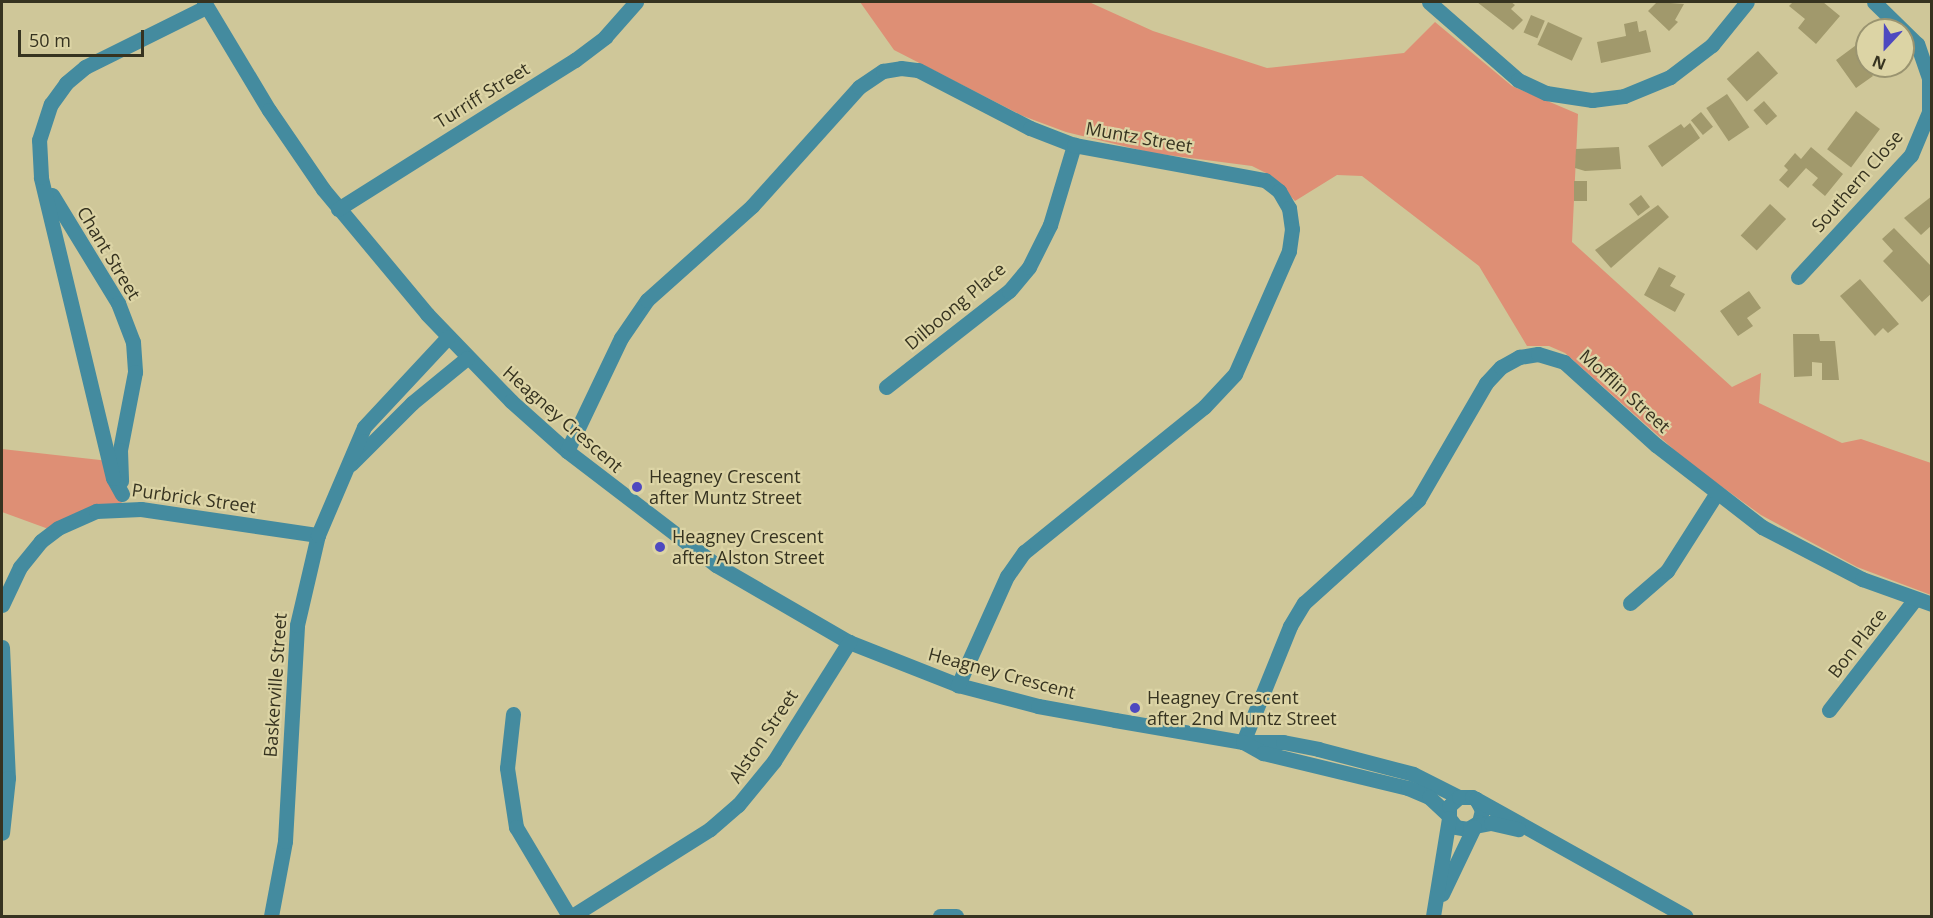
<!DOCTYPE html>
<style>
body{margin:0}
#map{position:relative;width:1933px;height:918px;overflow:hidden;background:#cfc799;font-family:"Open Sans",sans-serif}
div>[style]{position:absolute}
.green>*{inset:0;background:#de8f75}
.building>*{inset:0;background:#a1996c;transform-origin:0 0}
.minor>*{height:15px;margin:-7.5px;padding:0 7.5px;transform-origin:7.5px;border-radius:7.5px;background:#448b9f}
.dots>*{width:16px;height:16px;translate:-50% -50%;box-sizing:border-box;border:3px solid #dcd4a5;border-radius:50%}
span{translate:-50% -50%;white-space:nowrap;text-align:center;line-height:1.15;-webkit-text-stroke:4.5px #dcd4a5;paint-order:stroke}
.street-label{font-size:18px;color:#363320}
.poi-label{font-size:18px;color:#363320}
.left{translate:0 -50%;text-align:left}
.frame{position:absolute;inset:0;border:3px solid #363320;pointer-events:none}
.north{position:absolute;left:1855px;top:18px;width:60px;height:60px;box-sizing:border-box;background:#dcd4a5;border:2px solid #9a9470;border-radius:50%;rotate:202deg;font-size:16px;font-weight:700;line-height:24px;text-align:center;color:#363320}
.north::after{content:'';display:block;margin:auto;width:21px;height:27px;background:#4e49c0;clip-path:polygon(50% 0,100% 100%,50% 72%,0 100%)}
.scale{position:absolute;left:18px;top:30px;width:126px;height:27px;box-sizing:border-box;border:3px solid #363320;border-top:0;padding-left:8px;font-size:18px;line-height:21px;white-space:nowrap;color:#363320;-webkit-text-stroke:4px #dcd4a5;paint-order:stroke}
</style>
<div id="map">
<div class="green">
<i style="clip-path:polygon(860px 2px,1089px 2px,1153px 31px,1267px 68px,1404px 53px,1435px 22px,1512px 86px,1578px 114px,1572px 242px,1732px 387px,1761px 373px,1759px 403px,1842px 443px,1861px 439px,1931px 463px,1931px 595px,1857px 567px,1761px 515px,1689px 463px,1565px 353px,1549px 346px,1527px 346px,1479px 266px,1362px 176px,1337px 175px,1295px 201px,1272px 176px,1252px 166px,1152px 153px,1066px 132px,1023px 116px,894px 50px)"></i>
<i style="clip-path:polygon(2px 449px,109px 461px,123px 507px,54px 531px,2px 512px)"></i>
</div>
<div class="building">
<i style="clip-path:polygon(1477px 2px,1511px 2px,1515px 5px,1511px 9px,1523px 20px,1513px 30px)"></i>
<i style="clip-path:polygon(1657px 2px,1684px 4px,1675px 20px,1678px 22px,1669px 31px,1648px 11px)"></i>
<i style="clip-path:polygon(1793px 2px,1823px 2px,1840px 16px,1816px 44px,1798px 28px,1805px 19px,1789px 6px)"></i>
<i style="left:1531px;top:15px;width:15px;height:19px;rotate:23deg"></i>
<i style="clip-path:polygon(1637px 21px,1639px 32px,1646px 30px,1651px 52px,1601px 63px,1597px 42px,1626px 36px,1624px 24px)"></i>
<i style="left:1548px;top:22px;width:38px;height:25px;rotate:25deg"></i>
<i style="clip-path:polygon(1863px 40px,1867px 59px,1863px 62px,1873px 76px,1856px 88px,1836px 60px)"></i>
<i style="left:1758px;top:51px;width:30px;height:42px;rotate:48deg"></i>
<i style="left:1727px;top:94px;width:40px;height:25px;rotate:56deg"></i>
<i style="left:1764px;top:101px;width:20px;height:14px;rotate:49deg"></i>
<i style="left:1856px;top:111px;width:30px;height:48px;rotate:37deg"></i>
<i style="left:1701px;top:112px;width:19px;height:13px;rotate:51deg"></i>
<i style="clip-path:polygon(1690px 123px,1700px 138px,1662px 167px,1648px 146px,1681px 124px,1684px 128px)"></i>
<i style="clip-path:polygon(1619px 147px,1621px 169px,1585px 171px,1575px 168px,1576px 149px)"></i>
<i style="clip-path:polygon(1811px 147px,1843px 174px,1825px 196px,1812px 185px,1818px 178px,1806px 168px,1788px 188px,1779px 180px,1788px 170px,1784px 166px,1795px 153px,1801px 159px)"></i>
<i style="left:1574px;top:181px;width:13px;height:20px"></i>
<i style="left:1641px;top:195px;width:15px;height:15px;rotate:53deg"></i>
<i style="clip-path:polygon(1932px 196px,1932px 225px,1921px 235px,1904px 218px)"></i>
<i style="left:1770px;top:204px;width:22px;height:43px;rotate:43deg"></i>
<i style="clip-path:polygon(1658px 205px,1669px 217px,1611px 268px,1595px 250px)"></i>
<i style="clip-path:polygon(1894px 228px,1932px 267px,1932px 293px,1922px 302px,1883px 261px,1893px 251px,1882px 239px)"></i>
<i style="clip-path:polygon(1659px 267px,1676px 276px,1670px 286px,1685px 294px,1675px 312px,1644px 295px)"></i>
<i style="clip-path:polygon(1860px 279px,1899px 324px,1888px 333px,1883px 328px,1875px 336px,1840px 296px)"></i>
<i style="clip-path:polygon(1749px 291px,1761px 308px,1747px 318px,1753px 326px,1738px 336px,1720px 311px)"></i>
<i style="clip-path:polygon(1793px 334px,1819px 334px,1820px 341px,1835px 341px,1839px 380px,1822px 380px,1822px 363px,1812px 362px,1812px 376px,1794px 377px)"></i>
</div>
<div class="minor">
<i style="left:204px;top:2px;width:126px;rotate:59deg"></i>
<i style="left:269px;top:110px;width:96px;rotate:55.6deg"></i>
<i style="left:323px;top:189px;width:163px;rotate:50.2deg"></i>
<i style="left:427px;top:314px;width:121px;rotate:46deg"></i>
<i style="left:511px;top:401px;width:75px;rotate:41.8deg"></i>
<i style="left:567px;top:451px;width:188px;rotate:37.4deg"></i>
<i style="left:716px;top:565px;width:154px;rotate:30.1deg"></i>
<i style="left:849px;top:642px;width:117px;rotate:21.5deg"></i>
<i style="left:958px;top:685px;width:83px;rotate:14.7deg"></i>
<i style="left:1038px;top:706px;width:78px;rotate:10.3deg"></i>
<i style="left:1115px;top:720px;width:130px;rotate:9.8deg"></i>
<i style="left:1243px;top:742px;width:40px"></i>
<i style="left:1283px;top:742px;width:36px;rotate:11deg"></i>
<i style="left:1318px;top:749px;width:98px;rotate:14.7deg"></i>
<i style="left:1413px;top:774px;width:51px;rotate:26.6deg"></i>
<i style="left:1429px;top:2px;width:118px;rotate:41.2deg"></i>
<i style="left:1518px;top:80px;width:31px;rotate:25deg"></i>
<i style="left:1546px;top:93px;width:47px;rotate:8.7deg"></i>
<i style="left:1592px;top:100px;width:32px;rotate:-7deg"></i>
<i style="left:1624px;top:96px;width:50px;rotate:-22.4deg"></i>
<i style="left:1670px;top:77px;width:53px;rotate:-37.3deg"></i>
<i style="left:1712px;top:45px;width:55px;rotate:-50.9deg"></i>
<i style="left:52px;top:195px;width:127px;rotate:58.6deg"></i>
<i style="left:118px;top:303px;width:42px;rotate:69deg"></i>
<i style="left:133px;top:342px;width:30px;rotate:86deg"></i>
<i style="left:135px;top:372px;width:79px;rotate:100.9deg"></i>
<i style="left:120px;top:450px;width:31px;rotate:88deg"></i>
<i style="left:338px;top:209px;width:280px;rotate:-32.2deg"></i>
<i style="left:575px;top:60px;width:38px;rotate:-37deg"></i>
<i style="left:605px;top:37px;width:47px;rotate:-48.5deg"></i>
<i style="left:1798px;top:277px;width:166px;rotate:-47.2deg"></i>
<i style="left:1911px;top:155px;width:47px;rotate:-67.3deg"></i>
<i style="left:1929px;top:112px;width:34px;rotate:-90deg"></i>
<i style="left:1929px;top:78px;width:36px;rotate:-109deg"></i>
<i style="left:1917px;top:44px;width:60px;rotate:-135.7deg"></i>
<i style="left:886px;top:387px;width:156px;rotate:-38deg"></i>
<i style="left:1009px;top:291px;width:31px;rotate:-50deg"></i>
<i style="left:1029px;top:267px;width:47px;rotate:-63.4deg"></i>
<i style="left:1050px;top:225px;width:84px;rotate:-73.3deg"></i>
<i style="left:567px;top:451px;width:125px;rotate:-64.5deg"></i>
<i style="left:621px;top:338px;width:46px;rotate:-55.6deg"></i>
<i style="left:647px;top:300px;width:141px;rotate:-41.8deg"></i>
<i style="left:752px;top:206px;width:160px;rotate:-48deg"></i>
<i style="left:859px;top:87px;width:29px;rotate:-34deg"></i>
<i style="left:883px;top:71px;width:18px;rotate:-9deg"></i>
<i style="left:901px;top:68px;width:17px;rotate:7deg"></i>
<i style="left:918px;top:70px;width:126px;rotate:27.4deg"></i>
<i style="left:1030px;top:128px;width:47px;rotate:21.1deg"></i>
<i style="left:1074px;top:145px;width:194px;rotate:10.4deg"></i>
<i style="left:1265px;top:180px;width:18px;rotate:38deg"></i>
<i style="left:1279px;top:191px;width:20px;rotate:60deg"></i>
<i style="left:1289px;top:208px;width:21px;rotate:82deg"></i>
<i style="left:1292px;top:229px;width:22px;rotate:98deg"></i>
<i style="left:1289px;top:251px;width:134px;rotate:113.7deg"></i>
<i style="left:1235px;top:374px;width:45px;rotate:133.2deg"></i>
<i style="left:1204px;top:407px;width:231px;rotate:141.1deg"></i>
<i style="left:1024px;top:552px;width:29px;rotate:125deg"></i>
<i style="left:1007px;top:576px;width:120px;rotate:114.2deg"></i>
<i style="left:351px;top:464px;width:86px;rotate:-45deg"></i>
<i style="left:412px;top:403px;width:71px;rotate:-39.3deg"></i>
<i style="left:122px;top:494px;width:18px;rotate:-119deg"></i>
<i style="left:113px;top:478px;width:309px;rotate:-103.5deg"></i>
<i style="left:41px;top:177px;width:37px;rotate:-93deg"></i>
<i style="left:39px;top:140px;width:38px;rotate:-72deg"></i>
<i style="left:51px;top:104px;width:26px;rotate:-54deg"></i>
<i style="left:66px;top:83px;width:25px;rotate:-40deg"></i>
<i style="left:85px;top:67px;width:135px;rotate:-26.4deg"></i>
<i style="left:1630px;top:603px;width:49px;rotate:-40.9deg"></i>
<i style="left:1667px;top:571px;width:91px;rotate:-57.5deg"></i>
<i style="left:2px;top:605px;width:42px;rotate:-64.7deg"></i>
<i style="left:20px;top:567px;width:33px;rotate:-51deg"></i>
<i style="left:41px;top:541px;width:21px;rotate:-37deg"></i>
<i style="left:58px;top:528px;width:42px;rotate:-24.1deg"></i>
<i style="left:96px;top:511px;width:45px;rotate:-2.5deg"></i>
<i style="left:141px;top:509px;width:179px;rotate:8.4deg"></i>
<i style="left:2px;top:647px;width:131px;rotate:87.4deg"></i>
<i style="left:8px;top:778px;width:55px;rotate:96.2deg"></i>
<i style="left:1829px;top:710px;width:140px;rotate:-52.2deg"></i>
<i style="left:513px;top:714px;width:54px;rotate:96.3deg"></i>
<i style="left:507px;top:768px;width:60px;rotate:81.3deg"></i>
<i style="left:516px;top:827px;width:104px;rotate:59.2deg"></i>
<i style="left:1243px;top:742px;width:125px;rotate:-67.9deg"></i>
<i style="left:1290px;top:626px;width:27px;rotate:-59deg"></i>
<i style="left:1304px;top:603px;width:154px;rotate:-42.1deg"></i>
<i style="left:1418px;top:500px;width:135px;rotate:-59.8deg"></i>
<i style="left:1486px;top:383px;width:22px;rotate:-47deg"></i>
<i style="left:1501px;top:367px;width:21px;rotate:-29deg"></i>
<i style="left:1519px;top:357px;width:19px;rotate:-9deg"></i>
<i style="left:1538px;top:354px;width:27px;rotate:17deg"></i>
<i style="left:1564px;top:362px;width:124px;rotate:42.1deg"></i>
<i style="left:1656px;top:445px;width:134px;rotate:37.7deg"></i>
<i style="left:1762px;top:527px;width:113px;rotate:27.5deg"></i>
<i style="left:1862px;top:579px;width:74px;rotate:19.7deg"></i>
<i style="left:1243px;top:742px;width:23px;rotate:29deg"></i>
<i style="left:1263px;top:753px;width:149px;rotate:13.6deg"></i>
<i style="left:1408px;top:788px;width:23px;rotate:23deg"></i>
<i style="left:1429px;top:797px;width:26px;rotate:43deg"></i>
<i style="left:1476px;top:799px;width:13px;rotate:61deg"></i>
<i style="left:1482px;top:810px;width:12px;rotate:104deg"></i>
<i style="left:1479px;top:822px;width:13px;rotate:148deg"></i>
<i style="left:1468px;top:829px;width:12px;rotate:-171deg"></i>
<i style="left:1456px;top:827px;width:11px;rotate:-128deg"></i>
<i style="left:1449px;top:818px;width:12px;rotate:-90deg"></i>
<i style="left:1449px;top:806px;width:13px;rotate:-42deg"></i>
<i style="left:1459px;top:797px;width:13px"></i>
<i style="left:1472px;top:797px;width:4px;rotate:27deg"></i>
<i style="left:1476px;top:799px;width:240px;rotate:29.2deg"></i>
<i style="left:1475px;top:826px;width:16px;rotate:-11deg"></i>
<i style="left:1491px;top:823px;width:28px;rotate:13deg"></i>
<i style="left:1442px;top:894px;width:74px;rotate:-64.5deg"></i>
<i style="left:271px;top:916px;width:76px;rotate:-79.4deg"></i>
<i style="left:285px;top:841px;width:216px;rotate:-86.8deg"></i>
<i style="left:297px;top:625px;width:92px;rotate:-76.9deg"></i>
<i style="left:318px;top:535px;width:117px;rotate:-66.9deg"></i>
<i style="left:364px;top:427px;width:123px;rotate:-47deg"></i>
<i style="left:572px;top:916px;width:163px;rotate:-32.2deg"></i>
<i style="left:710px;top:829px;width:37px;rotate:-41deg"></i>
<i style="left:738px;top:805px;width:57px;rotate:-50.7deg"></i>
<i style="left:774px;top:761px;width:141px;rotate:-57.8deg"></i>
<i style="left:940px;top:916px;width:16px"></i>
<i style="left:1433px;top:916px;width:99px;rotate:-80.7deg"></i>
</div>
<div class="dots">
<i style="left:637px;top:487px;background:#4e49c0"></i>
<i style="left:660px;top:547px;background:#4e49c0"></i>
<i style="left:1135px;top:708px;background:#4e49c0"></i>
</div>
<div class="street-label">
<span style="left:482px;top:95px;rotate:-32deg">Turriff Street</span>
<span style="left:1139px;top:137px;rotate:10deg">Muntz Street</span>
<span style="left:1857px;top:181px;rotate:-49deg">Southern Close</span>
<span style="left:109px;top:253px;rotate:59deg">Chant Street</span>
<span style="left:955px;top:306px;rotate:-40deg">Dilboong Place</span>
<span style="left:1625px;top:391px;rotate:42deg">Mofflin Street</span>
<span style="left:563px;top:419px;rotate:41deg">Heagney Crescent</span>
<span style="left:194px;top:498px;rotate:8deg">Purbrick Street</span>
<span style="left:1857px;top:643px;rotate:-52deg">Bon Place</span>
<span style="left:1002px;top:673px;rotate:15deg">Heagney Crescent</span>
<span style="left:275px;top:685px;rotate:-86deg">Baskerville Street</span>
<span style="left:763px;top:736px;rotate:-56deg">Alston Street</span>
</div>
<div class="poi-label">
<span class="left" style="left:649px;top:487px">Heagney Crescent<br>after Muntz Street</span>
<span class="left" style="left:672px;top:547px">Heagney Crescent<br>after Alston Street</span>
<span class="left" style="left:1147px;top:708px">Heagney Crescent<br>after 2nd Muntz Street</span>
</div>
<div class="frame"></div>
<div class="north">N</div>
<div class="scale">50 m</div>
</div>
